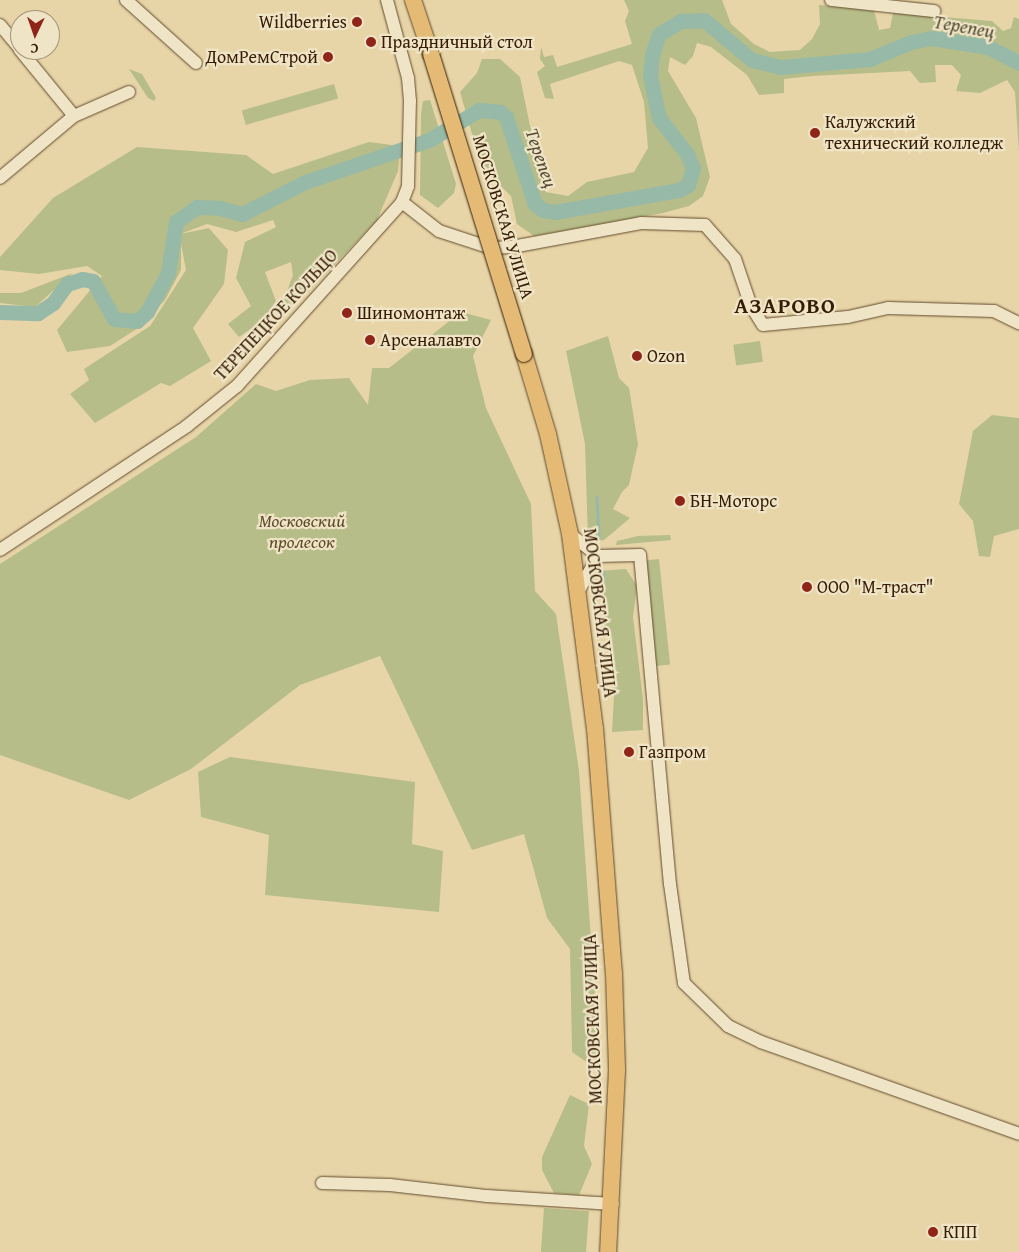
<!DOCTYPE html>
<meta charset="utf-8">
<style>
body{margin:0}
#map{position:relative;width:1019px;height:1252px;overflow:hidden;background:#e7d5a8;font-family:"Gentium Book Plus",serif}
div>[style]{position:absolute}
.green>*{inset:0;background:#b6bd88;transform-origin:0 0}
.stream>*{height:2.5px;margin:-1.25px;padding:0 1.25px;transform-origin:1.25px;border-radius:1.25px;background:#97b9a7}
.river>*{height:15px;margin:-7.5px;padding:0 7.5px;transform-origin:7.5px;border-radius:7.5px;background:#97b9a7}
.roads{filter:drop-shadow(0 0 1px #624a2c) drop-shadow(0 0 1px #624a2c)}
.minor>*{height:12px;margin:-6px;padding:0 6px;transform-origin:6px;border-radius:6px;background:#efe4c6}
.major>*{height:16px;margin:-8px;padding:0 8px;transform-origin:8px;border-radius:8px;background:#e4ba74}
.bridges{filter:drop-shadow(0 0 1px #361c02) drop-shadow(0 0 1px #361c02)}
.major-bridge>*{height:16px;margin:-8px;padding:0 8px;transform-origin:8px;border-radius:8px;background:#e4ba74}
.dots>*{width:14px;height:14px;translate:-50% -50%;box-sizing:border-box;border:2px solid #efe4c6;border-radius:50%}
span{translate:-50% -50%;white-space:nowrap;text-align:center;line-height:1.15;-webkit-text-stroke:4.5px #efe4c6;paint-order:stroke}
.poi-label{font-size:18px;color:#361c02}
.right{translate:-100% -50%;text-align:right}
.left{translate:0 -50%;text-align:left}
.street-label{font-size:18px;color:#361c02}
.park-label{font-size:18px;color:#5c4c2a;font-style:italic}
.water-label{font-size:19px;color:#534b34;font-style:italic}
.district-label{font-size:22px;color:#361c02;font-weight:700;letter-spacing:1px}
.north{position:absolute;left:10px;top:10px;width:50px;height:50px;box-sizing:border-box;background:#efe4c6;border:1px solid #a59478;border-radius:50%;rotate:183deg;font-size:14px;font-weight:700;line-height:20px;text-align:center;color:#361c02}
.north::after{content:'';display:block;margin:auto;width:18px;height:22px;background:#8f2418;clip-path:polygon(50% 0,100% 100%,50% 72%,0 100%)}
</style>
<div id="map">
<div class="green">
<i style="clip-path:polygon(624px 0,722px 0,731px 24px,754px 44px,770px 52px,800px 50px,812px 39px,820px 24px,819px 5px,874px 10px,879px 30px,890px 28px,893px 13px,992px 21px,1003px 31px,1011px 28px,1014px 17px,1019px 19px,1019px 152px,1015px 92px,1007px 80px,980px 93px,956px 91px,961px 75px,952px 65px,935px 65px,936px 82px,920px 83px,910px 71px,812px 76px,784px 79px,784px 93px,759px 95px,747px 75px,711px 47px,697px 43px,693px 56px,685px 65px,670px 57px,668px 71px,696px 118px,710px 177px,703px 196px,689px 206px,663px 213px,534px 236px,517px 224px,511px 196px,482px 168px,460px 92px,477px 73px,482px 59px,500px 59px,520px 77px,530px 126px,545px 164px,546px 192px,568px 196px,587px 182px,634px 172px,648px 148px,644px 102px,632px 65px,619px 61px,550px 84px,554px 99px,545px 98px,537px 72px,545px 66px,540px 59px,541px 47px,544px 57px,553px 55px,557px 67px,632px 44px,625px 21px,629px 11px)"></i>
<i style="clip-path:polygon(129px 69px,142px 74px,156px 98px,154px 101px,148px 98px)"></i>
<i style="left:334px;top:84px;width:15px;height:96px;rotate:74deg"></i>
<i style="clip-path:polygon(430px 100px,456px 184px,454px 193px,438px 208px,420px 195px,421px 114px,423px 101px)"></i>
<i style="clip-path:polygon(369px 142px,400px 146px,398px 171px,377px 220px,315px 285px,277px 318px,293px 275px,291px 262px,265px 272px,276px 301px,262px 321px,239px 337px,228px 324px,251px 306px,236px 278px,245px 242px,276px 227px,273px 220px,236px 232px,207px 224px,180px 234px,209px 228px,228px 250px,224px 284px,193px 328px,211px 361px,170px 386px,161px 383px,95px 423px,70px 394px,89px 380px,84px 369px,150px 326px,186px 270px,181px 244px,181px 270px,165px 300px,138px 328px,110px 346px,67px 352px,57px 330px,102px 276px,87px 266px,39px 274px,0 270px,0 257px,53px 198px,137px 147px,246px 155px,273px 174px)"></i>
<i style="clip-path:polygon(73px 273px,35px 307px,0 303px,0 293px,21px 293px)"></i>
<i style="clip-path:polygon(461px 312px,491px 320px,473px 356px,486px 408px,531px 504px,535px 591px,556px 614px,579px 771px,597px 1024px,595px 1068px,572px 1052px,570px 949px,547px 918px,524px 834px,472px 850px,380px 656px,300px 685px,191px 769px,129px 800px,0 755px,0 564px,196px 437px,256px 384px,276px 391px,310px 380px,349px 378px,368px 405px,372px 368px,389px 368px)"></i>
<i style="clip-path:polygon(608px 336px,619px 378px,629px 388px,638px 444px,629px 485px,622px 492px,613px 509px,630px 518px,604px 540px,596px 541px,588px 540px,585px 444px,566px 351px)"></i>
<i style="left:760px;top:341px;width:21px;height:27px;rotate:82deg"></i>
<i style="clip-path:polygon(992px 415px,1019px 418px,1019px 529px,994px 536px,990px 557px,979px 556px,973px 521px,959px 504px,973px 431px)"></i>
<i style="clip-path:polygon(670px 535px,671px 540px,616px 545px,617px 541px,638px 536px)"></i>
<i style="left:659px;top:559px;width:106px;height:14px;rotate:84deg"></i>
<i style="clip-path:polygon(626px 569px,637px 586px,633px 617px,643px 699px,643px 730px,612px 732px,614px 696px,599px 571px)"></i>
<i style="clip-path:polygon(230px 757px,415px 782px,412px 844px,443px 851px,439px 912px,265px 895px,269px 835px,201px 817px,198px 772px)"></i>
<i style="clip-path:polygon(570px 1095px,589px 1104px,584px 1146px,592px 1164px,579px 1195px,554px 1193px,542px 1170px,542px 1157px)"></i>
<i style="left:544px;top:1208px;width:45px;height:44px;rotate:4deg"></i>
</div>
<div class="stream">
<i style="left:597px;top:497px;width:41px;rotate:87.2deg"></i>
<i style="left:599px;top:583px;width:6px;rotate:-45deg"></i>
<i style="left:603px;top:579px;width:7px;rotate:-90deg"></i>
</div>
<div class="river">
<i style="left:0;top:312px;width:38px;rotate:2deg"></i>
<i style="left:38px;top:313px;width:18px;rotate:-34deg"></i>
<i style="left:53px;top:303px;width:24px;rotate:-54deg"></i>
<i style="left:67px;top:284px;width:16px;rotate:-18deg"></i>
<i style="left:82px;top:279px;width:11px;rotate:10deg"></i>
<i style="left:93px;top:281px;width:43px;rotate:61.1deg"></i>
<i style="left:114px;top:319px;width:23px;rotate:5deg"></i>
<i style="left:137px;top:321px;width:13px;rotate:-42deg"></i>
<i style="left:147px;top:312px;width:44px;rotate:-61.7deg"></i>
<i style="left:168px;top:273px;width:52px;rotate:-81.1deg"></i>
<i style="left:176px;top:222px;width:26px;rotate:-36deg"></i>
<i style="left:197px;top:207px;width:23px;rotate:2deg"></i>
<i style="left:220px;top:208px;width:23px;rotate:15deg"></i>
<i style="left:242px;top:214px;width:71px;rotate:-26.9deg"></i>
<i style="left:305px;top:182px;width:131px;rotate:-18.7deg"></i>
<i style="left:429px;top:140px;width:58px;rotate:-31deg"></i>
<i style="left:479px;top:110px;width:21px;rotate:5deg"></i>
<i style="left:500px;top:112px;width:8px;rotate:40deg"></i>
<i style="left:506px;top:117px;width:92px;rotate:71.6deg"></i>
<i style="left:535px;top:204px;width:10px;rotate:37deg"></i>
<i style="left:543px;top:210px;width:12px;rotate:9deg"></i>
<i style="left:555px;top:212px;width:126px;rotate:-10.1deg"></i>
<i style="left:679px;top:190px;width:10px;rotate:-29deg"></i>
<i style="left:688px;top:185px;width:18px;rotate:-74deg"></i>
<i style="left:693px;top:168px;width:15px;rotate:-113deg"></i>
<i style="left:687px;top:154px;width:46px;rotate:-127.9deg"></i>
<i style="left:659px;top:118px;width:44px;rotate:-101.8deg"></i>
<i style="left:650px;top:75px;width:20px;rotate:-84deg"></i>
<i style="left:652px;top:55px;width:22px;rotate:-72deg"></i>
<i style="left:659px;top:34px;width:26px;rotate:-31deg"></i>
<i style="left:681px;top:21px;width:23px;rotate:-2deg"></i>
<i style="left:704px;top:20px;width:62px;rotate:39.8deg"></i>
<i style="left:752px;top:60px;width:30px;rotate:14deg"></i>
<i style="left:781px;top:67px;width:89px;rotate:-5.1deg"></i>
<i style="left:870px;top:59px;width:44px;rotate:-22.5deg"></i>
<i style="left:911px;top:42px;width:21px;rotate:-11deg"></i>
<i style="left:932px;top:38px;width:57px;rotate:9.1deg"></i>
<i style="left:988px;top:47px;width:35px;rotate:27deg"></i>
</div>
<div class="roads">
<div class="minor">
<i style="left:126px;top:0;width:94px;rotate:42deg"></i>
<i style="left:831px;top:0;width:104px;rotate:6.1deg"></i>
<i style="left:0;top:25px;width:31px;rotate:50deg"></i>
<i style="left:20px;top:50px;width:85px;rotate:50.7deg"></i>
<i style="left:0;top:178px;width:97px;rotate:-40deg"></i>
<i style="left:74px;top:116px;width:60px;rotate:-23.6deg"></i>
<i style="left:402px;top:202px;width:47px;rotate:38.1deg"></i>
<i style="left:439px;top:231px;width:55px;rotate:18.1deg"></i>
<i style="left:491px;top:248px;width:21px;rotate:-3deg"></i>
<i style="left:512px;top:247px;width:131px;rotate:-10.5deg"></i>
<i style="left:641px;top:223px;width:64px;rotate:1.8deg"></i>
<i style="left:705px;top:225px;width:45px;rotate:48.6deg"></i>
<i style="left:735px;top:259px;width:50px;rotate:71.2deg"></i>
<i style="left:751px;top:306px;width:22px;rotate:58deg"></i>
<i style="left:763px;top:325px;width:85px;rotate:-5.4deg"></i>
<i style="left:848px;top:317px;width:41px;rotate:-12.7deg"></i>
<i style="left:888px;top:308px;width:106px;rotate:1.6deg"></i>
<i style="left:994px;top:311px;width:28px;rotate:26deg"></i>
<i style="left:570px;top:534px;width:36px;rotate:38deg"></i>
<i style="left:0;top:550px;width:224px;rotate:-33.5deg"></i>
<i style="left:187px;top:426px;width:64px;rotate:-38.7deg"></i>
<i style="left:237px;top:386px;width:247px;rotate:-48.1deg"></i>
<i style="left:402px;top:202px;width:17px;rotate:-69deg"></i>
<i style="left:408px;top:186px;width:85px;rotate:-88.7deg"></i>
<i style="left:410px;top:101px;width:23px;rotate:-95deg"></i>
<i style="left:408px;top:78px;width:81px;rotate:-105.1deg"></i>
<i style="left:578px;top:592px;width:41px;rotate:-60.9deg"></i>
<i style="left:598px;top:556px;width:42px;rotate:-1.4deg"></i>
<i style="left:640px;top:555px;width:330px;rotate:84.8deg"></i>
<i style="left:670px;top:884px;width:100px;rotate:82deg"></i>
<i style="left:684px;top:983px;width:62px;rotate:44.3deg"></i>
<i style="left:728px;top:1026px;width:37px;rotate:26deg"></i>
<i style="left:761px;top:1042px;width:274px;rotate:19.6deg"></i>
<i style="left:322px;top:1183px;width:68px;rotate:1.7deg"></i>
<i style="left:390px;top:1185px;width:98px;rotate:6.5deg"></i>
<i style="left:487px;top:1196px;width:126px;rotate:3.6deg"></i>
</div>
<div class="major">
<i style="left:413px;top:0;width:57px;rotate:71.6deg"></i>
<i style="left:524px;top:354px;width:84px;rotate:73.3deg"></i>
<i style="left:548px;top:434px;width:102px;rotate:77.6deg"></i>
<i style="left:570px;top:534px;width:196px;rotate:82.7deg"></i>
<i style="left:595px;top:728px;width:246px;rotate:85.6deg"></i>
<i style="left:614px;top:973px;width:97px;rotate:88.2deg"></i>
<i style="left:617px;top:1070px;width:182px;rotate:92.8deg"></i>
</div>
</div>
<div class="bridges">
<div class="major-bridge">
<i style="left:431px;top:54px;width:314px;rotate:72.8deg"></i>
</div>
</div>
<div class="dots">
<i style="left:357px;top:22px;background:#8f2418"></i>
<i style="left:371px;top:42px;background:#8f2418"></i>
<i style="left:328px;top:57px;background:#8f2418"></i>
<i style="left:815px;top:133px;background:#8f2418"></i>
<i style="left:347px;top:313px;background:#8f2418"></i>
<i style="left:370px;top:340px;background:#8f2418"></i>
<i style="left:637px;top:356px;background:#8f2418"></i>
<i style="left:680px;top:501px;background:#8f2418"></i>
<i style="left:807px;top:587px;background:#8f2418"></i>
<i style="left:629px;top:752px;background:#8f2418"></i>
<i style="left:933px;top:1232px;background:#8f2418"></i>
</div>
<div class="poi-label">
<span class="right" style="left:347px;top:22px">Wildberries</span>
<span class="left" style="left:381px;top:42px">Праздничный стол</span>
<span class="right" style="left:318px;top:57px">ДомРемСтрой</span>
<span class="left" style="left:825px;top:133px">Калужский<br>технический колледж</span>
<span class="left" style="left:357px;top:313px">Шиномонтаж</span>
<span class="left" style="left:380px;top:340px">Арсеналавто</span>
<span class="left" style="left:647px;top:356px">Ozon</span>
<span class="left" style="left:690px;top:501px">БН-Моторс</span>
<span class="left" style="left:817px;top:587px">ООО "М-траст"</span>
<span class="left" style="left:639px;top:752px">Газпром</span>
<span class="left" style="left:943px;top:1232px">КПП</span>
</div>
<div class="street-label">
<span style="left:503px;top:217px;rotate:73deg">МОСКОВСКАЯ УЛИЦА</span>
<span style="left:276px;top:315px;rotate:-47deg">ТЕРЕПЕЦКОЕ КОЛЬЦО</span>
<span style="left:600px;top:613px;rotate:83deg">МОСКОВСКАЯ УЛИЦА</span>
<span style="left:593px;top:1019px;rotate:-92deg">МОСКОВСКАЯ УЛИЦА</span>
</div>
<div class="park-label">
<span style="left:302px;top:532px">Московский<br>пролесок</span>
</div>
<div class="water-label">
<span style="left:964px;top:27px;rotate:10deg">Терепец</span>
<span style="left:541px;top:158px;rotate:71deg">Терепец</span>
</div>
<div class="district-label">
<span style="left:785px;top:306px">АЗАРОВО</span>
</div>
<div class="north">С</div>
</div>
